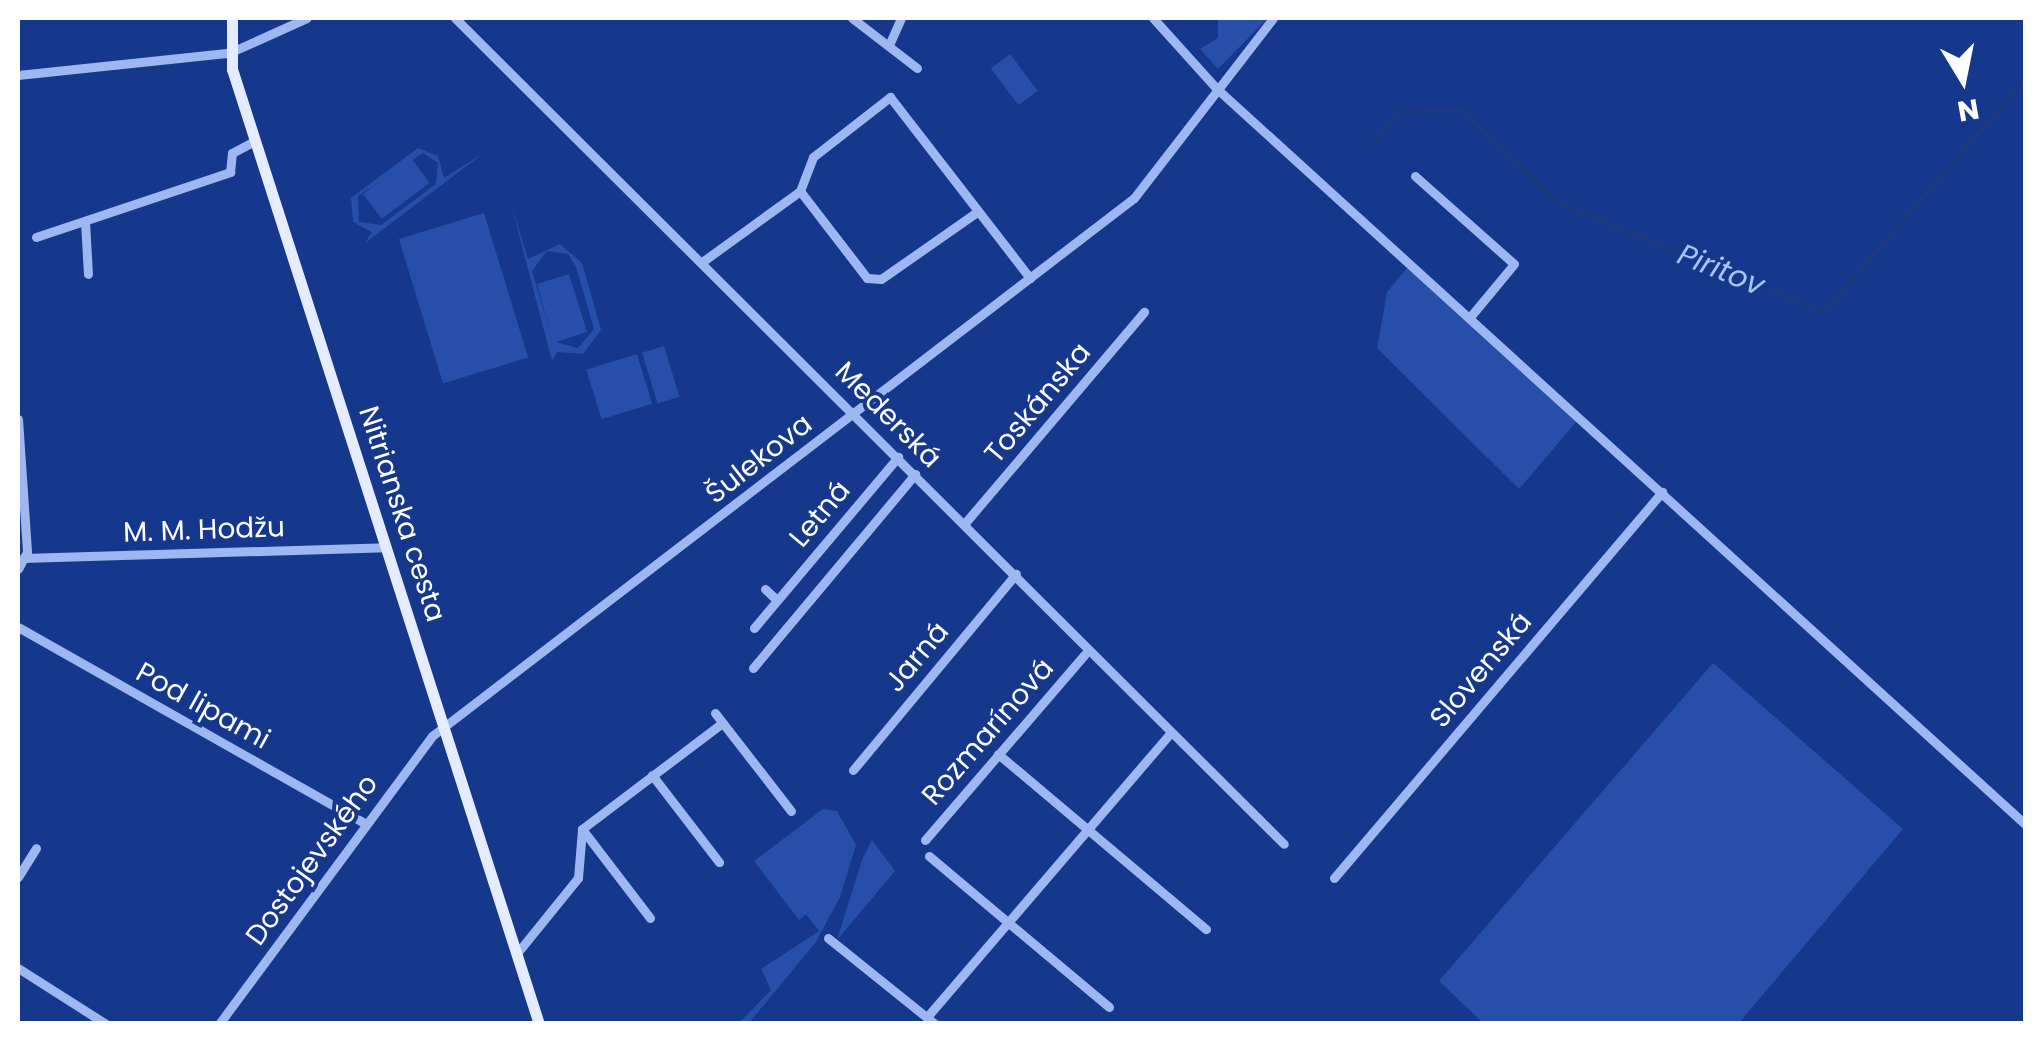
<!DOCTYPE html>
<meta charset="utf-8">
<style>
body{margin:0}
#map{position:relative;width:2043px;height:1041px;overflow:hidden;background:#15378c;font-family:Poppins,sans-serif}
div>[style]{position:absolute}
.green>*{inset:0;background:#274faa;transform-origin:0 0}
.stream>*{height:2.5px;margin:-1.25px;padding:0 1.25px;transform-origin:1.25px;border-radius:1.25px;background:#203a79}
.minor>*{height:9px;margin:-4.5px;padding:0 4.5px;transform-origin:4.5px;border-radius:4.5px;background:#9eb7f0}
.major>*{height:11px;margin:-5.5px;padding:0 5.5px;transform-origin:5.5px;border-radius:5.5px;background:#e6ecff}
span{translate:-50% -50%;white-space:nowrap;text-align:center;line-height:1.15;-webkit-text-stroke:8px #15378c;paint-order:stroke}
.street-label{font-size:28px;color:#fff}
.water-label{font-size:30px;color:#a9c2f7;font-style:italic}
.frame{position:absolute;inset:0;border:20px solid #fff;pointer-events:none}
.north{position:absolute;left:1913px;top:30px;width:100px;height:100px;-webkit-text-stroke:8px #15378c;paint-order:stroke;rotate:170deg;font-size:28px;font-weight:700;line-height:40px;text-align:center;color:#fff}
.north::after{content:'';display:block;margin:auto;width:35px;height:45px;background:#fff;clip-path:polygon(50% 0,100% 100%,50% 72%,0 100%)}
</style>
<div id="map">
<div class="green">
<i style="clip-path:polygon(1218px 18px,1268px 18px,1218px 69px,1200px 49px,1218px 38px)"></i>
<i style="left:1010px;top:54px;width:46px;height:24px;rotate:53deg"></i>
<i style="clip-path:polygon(evenodd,418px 148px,438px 156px,444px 178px,485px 152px,365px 243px,372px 232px,353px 222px,351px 198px,418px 148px,423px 153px,438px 163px,436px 184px,381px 225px,359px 222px,358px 196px,423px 153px)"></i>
<i style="left:411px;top:158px;width:31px;height:60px;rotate:53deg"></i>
<i style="clip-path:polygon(evenodd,511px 204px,528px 259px,560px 244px,582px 263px,601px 330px,583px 354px,557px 352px,552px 361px,511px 204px,547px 251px,568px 254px,576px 267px,594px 329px,578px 348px,556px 342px,587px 332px,569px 274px,537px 284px,551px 334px,532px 271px,547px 251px)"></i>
<i style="left:484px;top:213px;width:151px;height:89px;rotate:73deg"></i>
<i style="clip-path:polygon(1409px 266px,1577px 421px,1519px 489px,1377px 348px,1387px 292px)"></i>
<i style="left:664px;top:346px;width:53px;height:23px;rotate:73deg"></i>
<i style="left:637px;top:354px;width:52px;height:53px;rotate:73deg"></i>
<i style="clip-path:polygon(1713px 663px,1903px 829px,1739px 1023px,1483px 1023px,1439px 981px)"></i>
<i style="clip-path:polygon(823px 809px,837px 811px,856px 845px,840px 897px,816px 942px,749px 1023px,739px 1023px,771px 990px,761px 969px,819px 931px,806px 914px,799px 920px,754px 861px)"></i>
<i style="clip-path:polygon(872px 840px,895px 871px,837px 940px,862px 860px)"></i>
</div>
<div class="stream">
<i style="left:1368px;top:148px;width:50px;rotate:-48.3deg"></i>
<i style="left:1401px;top:111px;width:60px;rotate:-1deg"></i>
<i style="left:1461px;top:110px;width:137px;rotate:43.2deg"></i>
<i style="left:1561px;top:204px;width:283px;rotate:22.4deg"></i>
<i style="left:1823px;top:312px;width:310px;rotate:-49.1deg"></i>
</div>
<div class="minor">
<i style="left:455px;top:18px;width:1170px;rotate:44.9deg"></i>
<i style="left:852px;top:18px;width:82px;rotate:37.6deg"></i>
<i style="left:1153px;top:18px;width:94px;rotate:48deg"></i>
<i style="left:1216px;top:88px;width:1095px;rotate:42.3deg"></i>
<i style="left:889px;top:45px;width:30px;rotate:-66deg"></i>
<i style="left:18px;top:75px;width:212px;rotate:-6deg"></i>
<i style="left:229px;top:53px;width:85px;rotate:-24.2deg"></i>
<i style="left:1415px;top:176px;width:132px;rotate:41.6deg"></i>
<i style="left:1514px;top:264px;width:69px;rotate:129.7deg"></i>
<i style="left:800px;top:191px;width:110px;rotate:52.4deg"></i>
<i style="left:867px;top:278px;width:14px;rotate:4deg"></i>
<i style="left:881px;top:279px;width:117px;rotate:-34.9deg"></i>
<i style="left:85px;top:221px;width:53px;rotate:86.8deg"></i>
<i style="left:36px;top:237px;width:205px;rotate:-18.5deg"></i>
<i style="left:230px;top:172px;width:19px;rotate:-84deg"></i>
<i style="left:232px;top:153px;width:26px;rotate:-28deg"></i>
<i style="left:702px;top:262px;width:121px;rotate:-35.9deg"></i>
<i style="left:800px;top:191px;width:36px;rotate:-69deg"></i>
<i style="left:813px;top:157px;width:98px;rotate:-37.9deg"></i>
<i style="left:890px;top:97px;width:229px;rotate:52.3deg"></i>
<i style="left:18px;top:419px;width:133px;rotate:86.1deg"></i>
<i style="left:27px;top:552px;width:19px;rotate:118deg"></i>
<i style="left:965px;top:523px;width:277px;rotate:-49.7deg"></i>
<i style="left:23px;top:558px;width:363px;rotate:-1.7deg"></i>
<i style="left:765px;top:589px;width:16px;rotate:43deg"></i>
<i style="left:18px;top:627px;width:400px;rotate:29.5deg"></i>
<i style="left:754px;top:628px;width:224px;rotate:-49.9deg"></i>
<i style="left:753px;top:668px;width:253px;rotate:-50.1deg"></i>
<i style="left:715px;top:713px;width:124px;rotate:52.2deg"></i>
<i style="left:998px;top:754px;width:272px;rotate:40.1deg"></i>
<i style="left:853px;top:770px;width:255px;rotate:-50.3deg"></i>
<i style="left:652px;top:775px;width:110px;rotate:52.4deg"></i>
<i style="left:582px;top:829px;width:112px;rotate:52.6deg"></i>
<i style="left:925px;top:840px;width:245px;rotate:-49.3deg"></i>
<i style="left:929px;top:856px;width:235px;rotate:40deg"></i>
<i style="left:18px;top:877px;width:34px;rotate:-58deg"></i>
<i style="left:1334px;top:878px;width:507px;rotate:-49.64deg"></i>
<i style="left:828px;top:938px;width:137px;rotate:38.8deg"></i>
<i style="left:518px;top:952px;width:95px;rotate:-51deg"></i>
<i style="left:578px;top:878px;width:49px;rotate:-85.3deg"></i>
<i style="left:582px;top:829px;width:176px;rotate:-37.1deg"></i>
<i style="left:18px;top:968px;width:104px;rotate:32.5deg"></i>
<i style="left:927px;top:1017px;width:370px;rotate:-49.4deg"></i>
<i style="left:219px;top:1024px;width:358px;rotate:-53.5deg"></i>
<i style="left:432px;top:736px;width:884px;rotate:-37.47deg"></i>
<i style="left:1134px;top:198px;width:227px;rotate:-52.3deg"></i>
</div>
<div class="major">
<i style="left:232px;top:18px;width:51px;rotate:90deg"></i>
<i style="left:232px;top:69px;width:1003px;rotate:72.18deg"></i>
</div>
<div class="street-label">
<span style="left:1038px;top:403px;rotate:-50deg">Toskánska</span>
<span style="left:888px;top:415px;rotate:45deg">Mederská</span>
<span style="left:759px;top:459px;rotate:-38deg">Šulekova</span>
<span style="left:402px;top:514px;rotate:72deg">Nitrianska cesta</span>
<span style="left:820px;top:514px;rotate:-50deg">Letná</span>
<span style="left:204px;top:530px;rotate:-2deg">M. M. Hodžu</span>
<span style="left:917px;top:657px;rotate:-50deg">Jarná</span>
<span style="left:1481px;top:670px;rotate:-50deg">Slovenská</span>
<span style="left:203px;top:706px;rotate:29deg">Pod lipami</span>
<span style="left:988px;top:732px;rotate:-49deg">Rozmarínová</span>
<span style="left:312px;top:860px;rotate:-54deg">Dostojevského</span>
</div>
<div class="water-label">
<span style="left:1721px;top:270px;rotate:22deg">Piritov</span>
</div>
<div class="frame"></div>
<div class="north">N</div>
</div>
